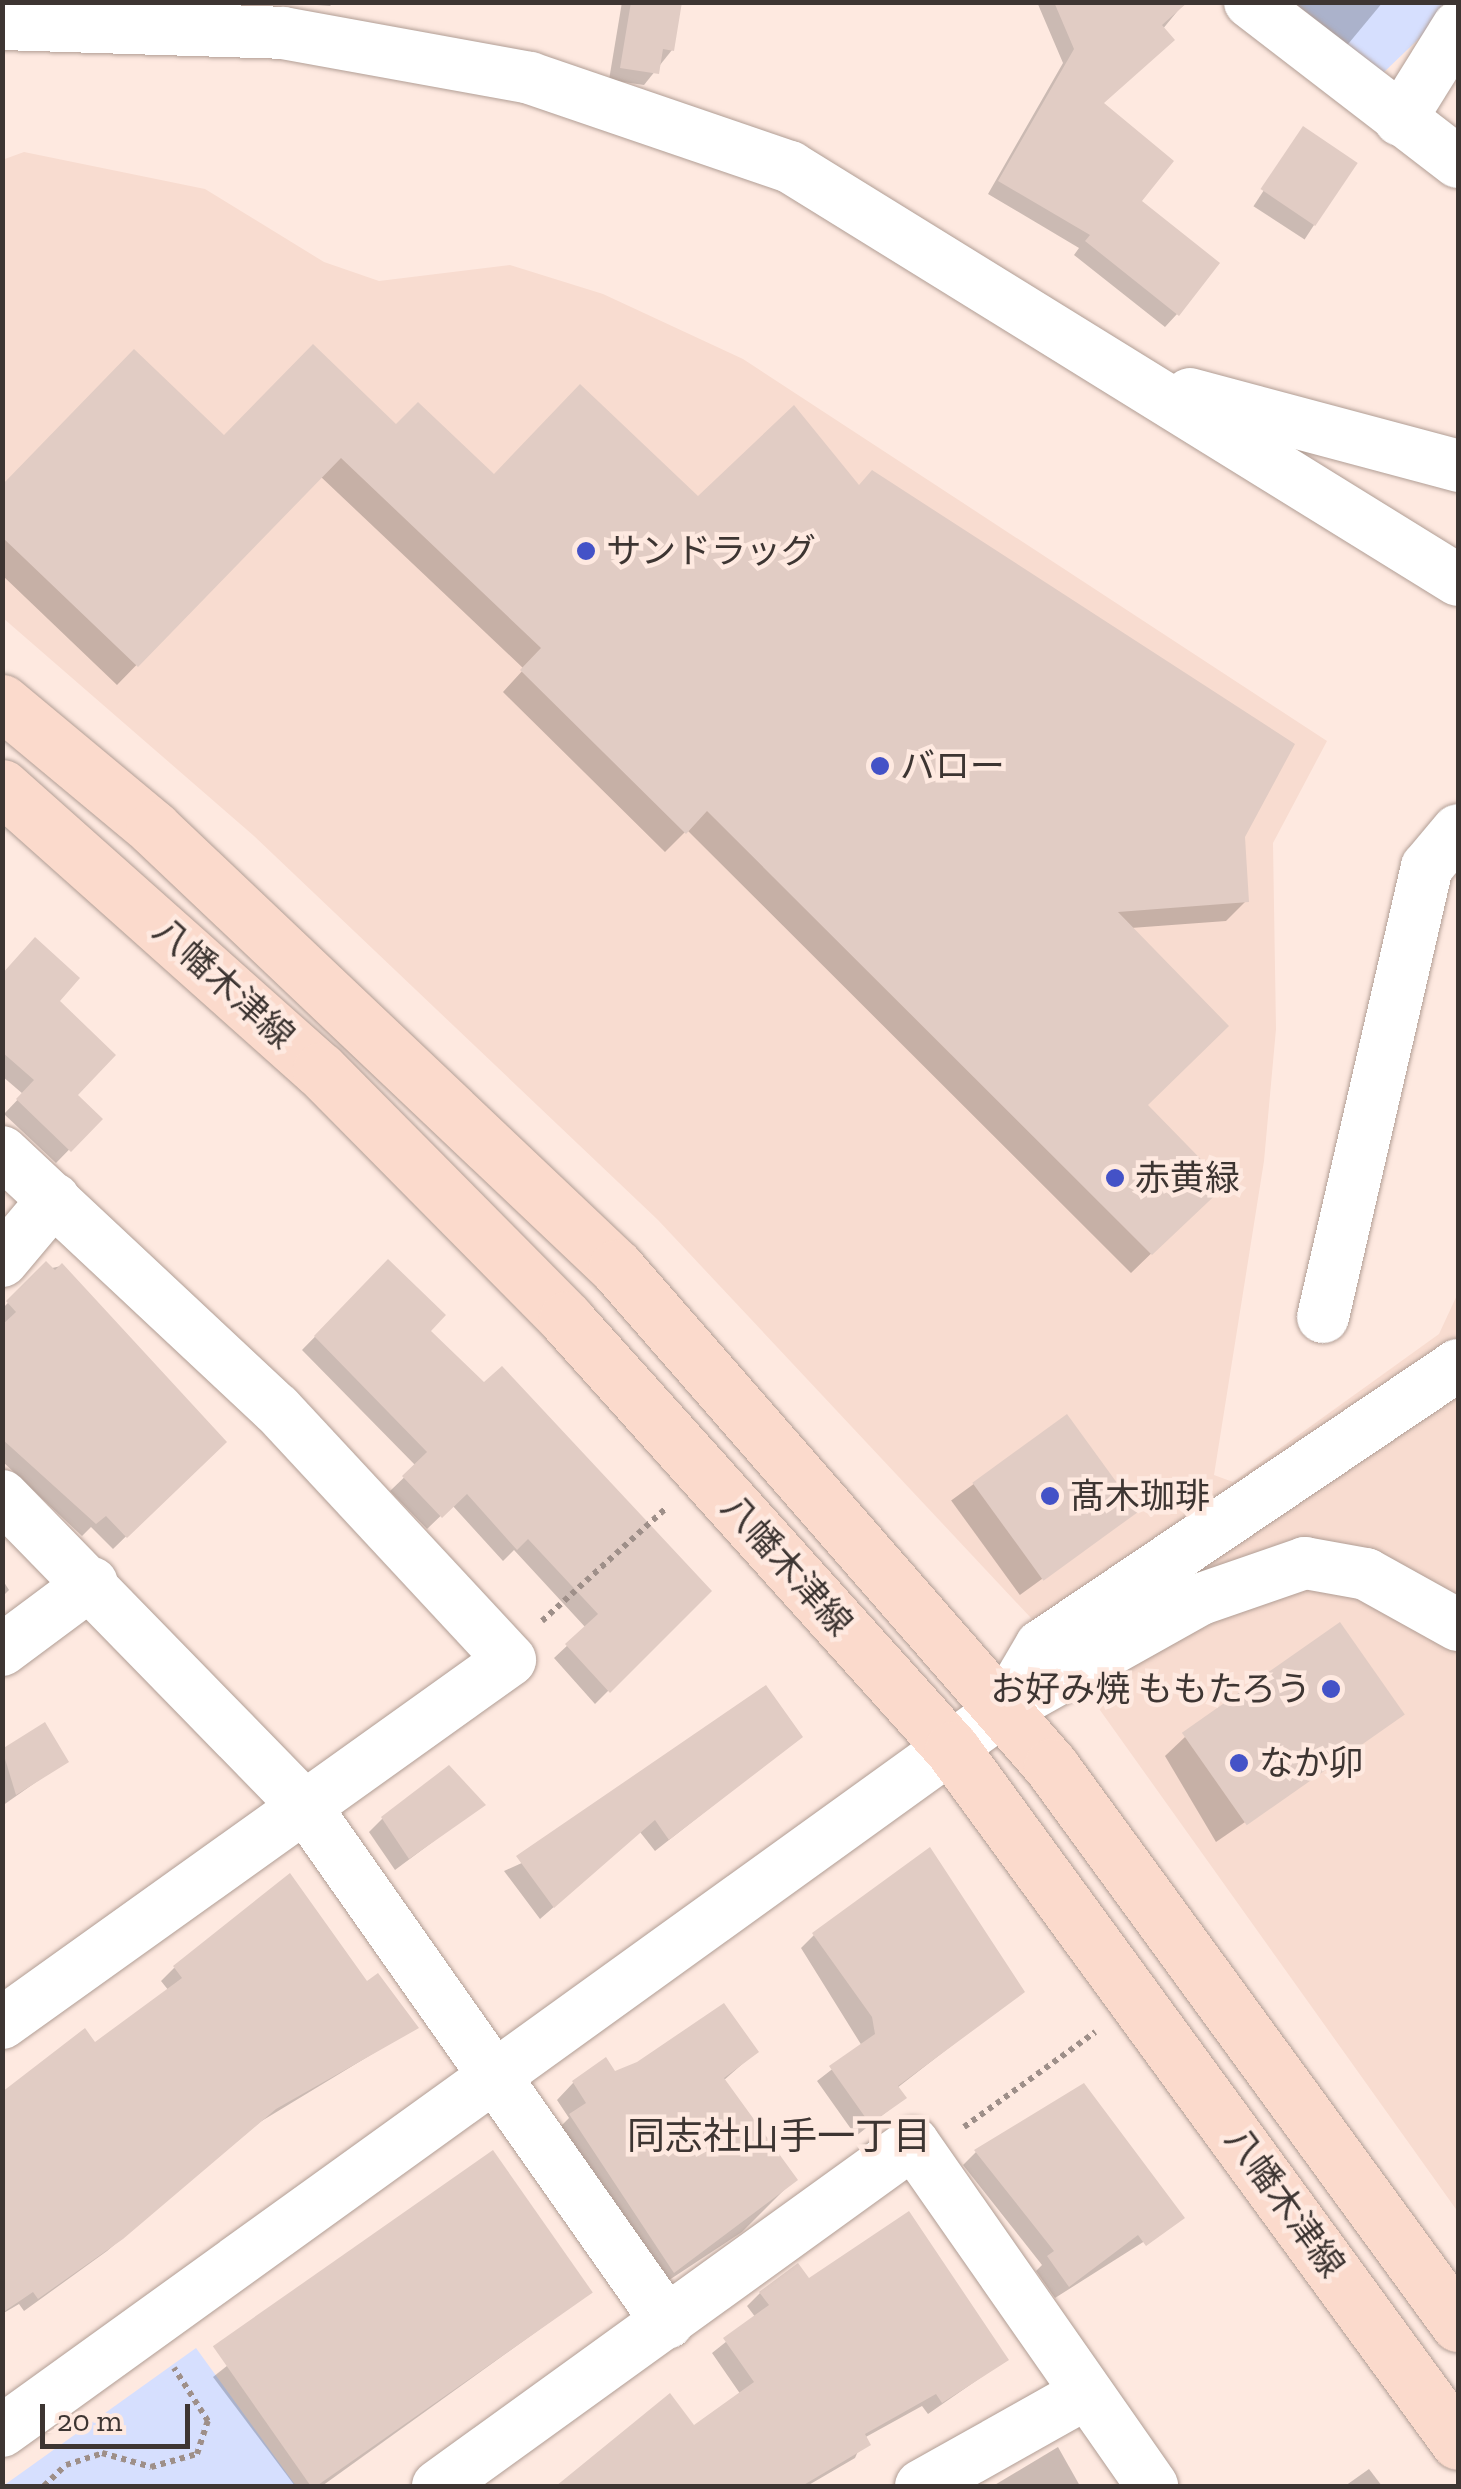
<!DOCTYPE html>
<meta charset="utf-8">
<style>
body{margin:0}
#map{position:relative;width:1461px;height:2489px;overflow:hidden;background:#fee9e0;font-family:"Zilla Slab","Noto Sans JP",serif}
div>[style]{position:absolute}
.built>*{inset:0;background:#f8dcd0}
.green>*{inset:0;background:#d6dffe}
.shadow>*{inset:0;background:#0003;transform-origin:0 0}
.building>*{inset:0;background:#e1ccc4;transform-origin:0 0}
.path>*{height:6px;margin-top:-3px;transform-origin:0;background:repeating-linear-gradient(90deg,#9e8f89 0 5px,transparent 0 10px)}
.roads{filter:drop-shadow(0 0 2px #b19e95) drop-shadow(0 0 2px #b19e95)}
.minor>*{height:52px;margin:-26px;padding:0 26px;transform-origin:26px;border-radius:26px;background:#fff}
.major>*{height:55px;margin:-27.5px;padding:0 27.5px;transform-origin:27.5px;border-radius:27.5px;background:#fbdacc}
.dots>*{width:28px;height:28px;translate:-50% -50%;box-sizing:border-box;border:5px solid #fee9e0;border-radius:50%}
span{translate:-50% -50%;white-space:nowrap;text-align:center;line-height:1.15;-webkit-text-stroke:9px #fee9e0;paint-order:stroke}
.poi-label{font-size:35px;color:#3d3532}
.left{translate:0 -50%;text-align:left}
.right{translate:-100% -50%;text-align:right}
.street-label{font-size:35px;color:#3d3532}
.neighbourhood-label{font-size:38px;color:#3d3532}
.frame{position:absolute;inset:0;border:5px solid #3d3532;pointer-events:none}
.scale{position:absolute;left:40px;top:2404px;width:150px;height:45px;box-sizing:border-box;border:5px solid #3d3532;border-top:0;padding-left:12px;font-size:30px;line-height:35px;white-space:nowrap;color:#3d3532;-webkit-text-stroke:8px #fee9e0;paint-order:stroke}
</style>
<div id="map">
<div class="built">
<i style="clip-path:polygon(24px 152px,205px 189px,324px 262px,379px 281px,510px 265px,603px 294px,743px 359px,1327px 741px,1273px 843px,1276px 1029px,1264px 1161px,1214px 1475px,1233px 1482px,1439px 1334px,1458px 1293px,1458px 2212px,1045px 1633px,658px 1220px,254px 836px,3px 618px,2px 160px)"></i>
</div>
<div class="green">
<i style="clip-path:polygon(1295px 3px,1456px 3px,1382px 74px)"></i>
<i style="clip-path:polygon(196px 2348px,296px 2486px,3px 2486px)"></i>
</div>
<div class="shadow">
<i style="clip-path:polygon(277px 2px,334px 2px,330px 6px)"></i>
<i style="clip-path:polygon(622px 2px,680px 2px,672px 50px,644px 85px,609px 80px)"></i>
<i style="clip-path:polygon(1037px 2px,1185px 2px,1101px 104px,1177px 314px,1165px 327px,1074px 255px,1079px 248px,988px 194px,1063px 63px)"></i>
<i style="clip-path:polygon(1295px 2px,1383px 2px,1339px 55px,1308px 30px)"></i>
<i style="left:1303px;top:130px;width:61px;height:91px;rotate:33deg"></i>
<i style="clip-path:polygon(396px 427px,494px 477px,698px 499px,858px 488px,1242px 837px,1246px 901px,1226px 921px,1131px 928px,1145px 1105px,1222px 1185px,1131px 1273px,687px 830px,665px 852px,503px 692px,524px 669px,320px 476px,117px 685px,2px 575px,2px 488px,224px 439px)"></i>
<i style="clip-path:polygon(2px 976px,74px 1095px,99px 1119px,56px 1163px,4px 1114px,23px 1094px,2px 1076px)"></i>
<i style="clip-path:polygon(388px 1262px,427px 1331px,708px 1591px,595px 1704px,554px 1658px,586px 1628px,514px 1550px,503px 1561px,452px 1505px,427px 1529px,390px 1491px,416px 1466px,302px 1350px)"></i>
<i style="clip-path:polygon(61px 1266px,223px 1442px,113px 1549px,91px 1527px,82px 1536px,2px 1461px,2px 1309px,39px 1271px)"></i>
<i style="left:1066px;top:1417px;width:117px;height:142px;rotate:54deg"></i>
<i style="clip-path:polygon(2px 1579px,9px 1590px,2px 1597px)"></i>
<i style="clip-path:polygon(1402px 1714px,1216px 1842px,1165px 1756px,1185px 1737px)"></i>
<i style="clip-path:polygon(44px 1726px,66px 1761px,2px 1806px,2px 1752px)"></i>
<i style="clip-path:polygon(800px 1737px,655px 1851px,640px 1832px,540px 1919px,504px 1871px)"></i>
<i style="clip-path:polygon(482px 1805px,395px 1870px,369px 1832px,382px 1819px)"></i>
<i style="clip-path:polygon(814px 1935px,1022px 1991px,897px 2088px,904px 2098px,856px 2136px,817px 2081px,862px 2046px,801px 1948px)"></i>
<i style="clip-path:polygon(174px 1968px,366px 1985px,415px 2028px,260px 2122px,107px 2251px,24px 2311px,19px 2304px,2px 2314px,2px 2094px,95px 2046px,169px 1991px,161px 1981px)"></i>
<i style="clip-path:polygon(756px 2052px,723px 2081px,794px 2180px,742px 2232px,657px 2288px,554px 2133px,569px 2118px,557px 2100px,573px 2083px)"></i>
<i style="clip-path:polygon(976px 2152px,1181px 2218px,1055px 2298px,1036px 2271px,1042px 2265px,963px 2165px)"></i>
<i style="clip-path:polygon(492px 2154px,590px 2293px,322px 2486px,295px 2486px,213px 2377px)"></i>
<i style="clip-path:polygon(808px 2282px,1006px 2360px,928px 2414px,922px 2406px,864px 2438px,855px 2458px,807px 2486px,559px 2486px,669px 2396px,693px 2429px,741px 2395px,712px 2353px,756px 2318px,747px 2306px,760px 2293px)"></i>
<i style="clip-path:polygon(1058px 2447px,1080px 2486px,993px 2486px)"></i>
<i style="clip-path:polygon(1369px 2469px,1382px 2486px,1345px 2486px)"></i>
</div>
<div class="building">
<i style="clip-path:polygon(631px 2px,682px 2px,674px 51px,663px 49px,659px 74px,620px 68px)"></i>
<i style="clip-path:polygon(1054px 2px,1188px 2px,1162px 25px,1175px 40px,1104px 103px,1174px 161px,1142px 201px,1220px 263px,1179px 316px,1085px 241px,1090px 235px,998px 181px,1074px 49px)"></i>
<i style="left:1303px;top:126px;width:66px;height:76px;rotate:34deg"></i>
<i style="clip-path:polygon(313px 344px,396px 424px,418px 402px,494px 474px,580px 384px,698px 496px,794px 405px,859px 485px,872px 470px,1295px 744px,1245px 837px,1249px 902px,1118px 912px,1229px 1026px,1148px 1105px,1226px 1185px,1152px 1255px,707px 811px,686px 834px,520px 670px,541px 648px,341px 458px,138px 667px,2px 537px,2px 485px,134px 349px,224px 435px)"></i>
<i style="clip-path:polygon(35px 937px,80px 978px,60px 1001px,116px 1055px,78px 1095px,103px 1119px,71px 1152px,16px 1099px,34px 1080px,2px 1052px,2px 974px)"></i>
<i style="clip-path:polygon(388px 1259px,446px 1315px,431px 1331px,484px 1382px,502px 1366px,712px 1591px,610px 1693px,565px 1644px,598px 1614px,528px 1539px,517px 1550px,467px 1494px,442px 1518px,402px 1476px,427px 1452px,314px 1336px)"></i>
<i style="clip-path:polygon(46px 1261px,55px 1270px,62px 1263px,227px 1442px,127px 1538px,106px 1516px,96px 1524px,2px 1439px,2px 1325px,16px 1312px,6px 1301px)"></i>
<i style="left:1067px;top:1414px;width:121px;height:117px;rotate:54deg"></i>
<i style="left:1340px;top:1622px;width:113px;height:193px;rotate:55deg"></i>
<i style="clip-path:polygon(766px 1685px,803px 1737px,669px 1840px,655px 1820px,554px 1908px,516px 1856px)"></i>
<i style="clip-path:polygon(45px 1722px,69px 1762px,16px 1795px,2px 1749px)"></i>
<i style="clip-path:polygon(449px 1765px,486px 1805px,409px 1859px,381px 1817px)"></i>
<i style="clip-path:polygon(930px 1847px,1025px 1992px,898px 2086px,907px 2098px,870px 2124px,829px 2066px,875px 2034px,872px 2017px,812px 1933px)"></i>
<i style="clip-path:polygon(290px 1873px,367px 1981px,378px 1973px,419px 2028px,276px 2109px,123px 2239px,38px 2299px,33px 2292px,2px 2313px,2px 2092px,85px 2028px,95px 2042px,182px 1978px,173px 1966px)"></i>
<i style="clip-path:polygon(724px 2003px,759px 2052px,724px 2078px,798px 2180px,674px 2273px,569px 2114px,586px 2103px,572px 2081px,606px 2057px,615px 2071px,637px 2062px)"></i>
<i style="clip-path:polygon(1084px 2083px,1185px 2218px,1146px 2246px,1138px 2235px,1069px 2287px,1047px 2256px,1054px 2251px,974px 2150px)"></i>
<i style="left:493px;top:2150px;width:174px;height:342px;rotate:55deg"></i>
<i style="clip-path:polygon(909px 2211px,1009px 2360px,942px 2403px,936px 2394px,865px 2434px,871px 2445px,802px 2486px,556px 2486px,670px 2393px,694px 2425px,754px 2382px,723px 2338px,769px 2305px,759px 2292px,798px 2263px,809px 2278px)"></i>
</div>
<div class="path">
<i style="left:542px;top:1621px;width:168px;rotate:-42.3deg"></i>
<i style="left:964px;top:2127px;width:162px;rotate:-35.9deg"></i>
<i style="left:44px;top:2486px;width:30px;rotate:-44deg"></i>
<i style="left:66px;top:2465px;width:38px;rotate:-18deg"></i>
<i style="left:102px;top:2453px;width:51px;rotate:15.9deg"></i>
<i style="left:151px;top:2467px;width:48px;rotate:-15.8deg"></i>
<i style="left:197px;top:2454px;width:35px;rotate:-72deg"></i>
<i style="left:208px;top:2421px;width:63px;rotate:-122.7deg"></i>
</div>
<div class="roads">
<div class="minor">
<i style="left:1250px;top:2px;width:262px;rotate:37.6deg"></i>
<i style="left:2px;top:24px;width:281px;rotate:1.8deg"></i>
<i style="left:283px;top:33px;width:251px;rotate:10.3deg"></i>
<i style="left:530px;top:78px;width:275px;rotate:18.9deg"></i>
<i style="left:790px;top:167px;width:785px;rotate:31.73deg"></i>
<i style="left:1400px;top:120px;width:110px;rotate:-58.1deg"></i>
<i style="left:1190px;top:394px;width:278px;rotate:15deg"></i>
<i style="left:2px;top:1152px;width:376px;rotate:43.1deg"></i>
<i style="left:277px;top:1409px;width:342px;rotate:47.1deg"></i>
<i style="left:510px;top:1660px;width:624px;rotate:144.45deg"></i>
<i style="left:2px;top:1261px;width:81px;rotate:-50deg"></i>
<i style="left:1323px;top:1317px;width:462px;rotate:-77deg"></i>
<i style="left:1427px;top:867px;width:48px;rotate:-50deg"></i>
<i style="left:2px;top:1496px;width:436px;rotate:45.7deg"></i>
<i style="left:306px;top:1808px;width:629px;rotate:54.9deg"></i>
<i style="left:2px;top:1650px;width:112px;rotate:-36.7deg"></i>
<i style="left:1005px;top:1707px;width:71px;rotate:-59.5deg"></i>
<i style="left:1041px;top:1646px;width:503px;rotate:-33.97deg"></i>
<i style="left:2px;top:2431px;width:1235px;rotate:-35.77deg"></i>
<i style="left:1004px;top:1709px;width:68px;rotate:-29.2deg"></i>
<i style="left:1063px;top:1676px;width:158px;rotate:-29.2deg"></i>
<i style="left:1201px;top:1599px;width:110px;rotate:-19.1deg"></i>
<i style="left:1305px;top:1563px;width:62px;rotate:10.2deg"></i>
<i style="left:1366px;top:1574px;width:105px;rotate:29deg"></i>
<i style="left:438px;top:2486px;width:586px;rotate:-35.83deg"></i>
<i style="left:913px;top:2143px;width:418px;rotate:55.1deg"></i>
<i style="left:921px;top:2486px;width:188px;rotate:-29.3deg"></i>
</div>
<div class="major">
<i style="left:2px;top:702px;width:197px;rotate:39.8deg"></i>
<i style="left:153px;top:828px;width:638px;rotate:43.48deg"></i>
<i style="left:616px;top:1267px;width:662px;rotate:48.92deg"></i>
<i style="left:1051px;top:1766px;width:691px;rotate:53.89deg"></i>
<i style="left:2px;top:787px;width:426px;rotate:41.7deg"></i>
<i style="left:320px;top:1070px;width:350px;rotate:45.3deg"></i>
<i style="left:566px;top:1319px;width:578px;rotate:48.09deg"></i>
<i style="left:952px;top:1749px;width:858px;rotate:53.86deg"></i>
</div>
</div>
<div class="dots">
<i style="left:586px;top:551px;background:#4452c7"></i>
<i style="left:880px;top:766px;background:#4452c7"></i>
<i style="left:1115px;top:1178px;background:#4452c7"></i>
<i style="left:1050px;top:1496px;background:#4452c7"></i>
<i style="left:1331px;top:1689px;background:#4452c7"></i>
<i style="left:1239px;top:1763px;background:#4452c7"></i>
</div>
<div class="poi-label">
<span class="left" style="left:606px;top:551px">サンドラッグ</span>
<span class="left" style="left:900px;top:766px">バロー</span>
<span class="left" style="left:1135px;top:1178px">赤黄緑</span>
<span class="left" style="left:1070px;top:1496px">髙木珈琲</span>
<span class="right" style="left:1311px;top:1689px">お好み焼 ももたろう</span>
<span class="left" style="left:1259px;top:1763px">なか卯</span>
</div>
<div class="street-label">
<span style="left:224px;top:983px;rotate:42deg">八幡木津線</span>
<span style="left:787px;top:1565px;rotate:48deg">八幡木津線</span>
<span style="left:1285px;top:2202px;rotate:54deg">八幡木津線</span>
</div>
<div class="neighbourhood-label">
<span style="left:779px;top:2137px">同志社山手一丁目</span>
</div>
<div class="frame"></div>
<div class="scale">20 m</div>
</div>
